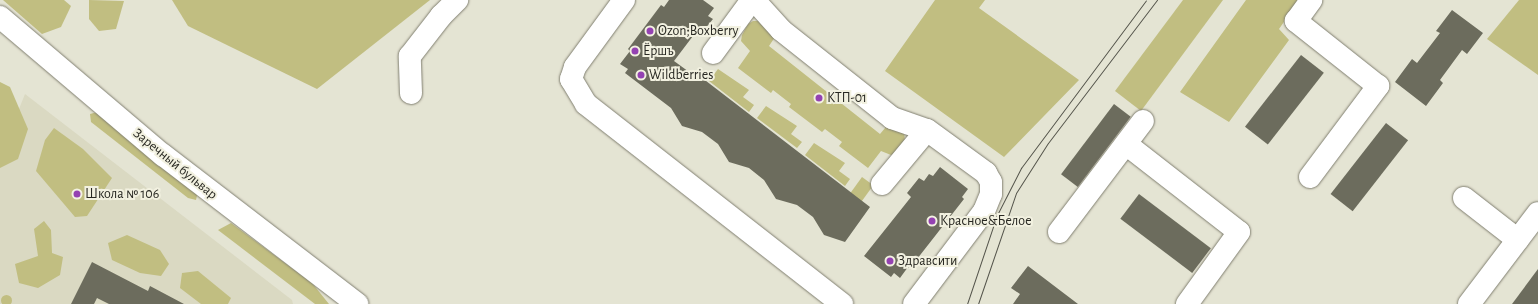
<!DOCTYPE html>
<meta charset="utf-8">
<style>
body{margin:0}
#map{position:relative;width:1538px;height:304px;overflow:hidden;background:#e4e4d3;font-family:"Alegreya Sans",sans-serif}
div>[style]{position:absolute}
.built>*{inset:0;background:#dad9c2}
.green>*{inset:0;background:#c1be81;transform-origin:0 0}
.round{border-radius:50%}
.building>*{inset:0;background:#6c6c5d;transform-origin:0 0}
.roads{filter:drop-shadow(0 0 1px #807f70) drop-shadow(0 0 1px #807f70)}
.minor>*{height:22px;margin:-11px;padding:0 11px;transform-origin:11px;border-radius:11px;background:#fff}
.tram>*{height:1px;margin:-0.5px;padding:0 0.5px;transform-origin:0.5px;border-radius:0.5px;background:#54544b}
.dots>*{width:11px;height:11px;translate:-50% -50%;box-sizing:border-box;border:2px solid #f2f1e0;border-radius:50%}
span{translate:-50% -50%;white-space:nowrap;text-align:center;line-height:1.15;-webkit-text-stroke:4px #f2f1e0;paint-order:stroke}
.poi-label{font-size:14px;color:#282822}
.left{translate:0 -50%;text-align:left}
.street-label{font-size:14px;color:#282822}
</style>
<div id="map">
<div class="built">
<i style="clip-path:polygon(25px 94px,292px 300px,293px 304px,0 304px,0 156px)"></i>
</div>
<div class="green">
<i style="clip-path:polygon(3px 0,64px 0,71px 6px,61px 27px,42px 34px)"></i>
<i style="clip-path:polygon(89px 0,124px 1px,116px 29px,99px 31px,89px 19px)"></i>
<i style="clip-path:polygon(172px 0,430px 0,317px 89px,188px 26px)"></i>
<i style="clip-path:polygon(935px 0,985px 0,979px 8px,1079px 80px,1004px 157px,885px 71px)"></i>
<i style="clip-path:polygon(1183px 0,1223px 0,1141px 111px,1115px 91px)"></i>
<i style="clip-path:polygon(1246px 0,1299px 0,1279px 29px,1289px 40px,1229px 122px,1180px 92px)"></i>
<i style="clip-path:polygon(1519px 0,1538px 0,1538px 75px,1487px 39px)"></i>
<i style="clip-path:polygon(753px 21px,759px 21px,775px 37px,769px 46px,880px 134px,891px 121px,904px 129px,905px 143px,896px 153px,891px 155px,881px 151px,868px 168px,839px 146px,842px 142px,825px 129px,822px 132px,789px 107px,791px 104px,773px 90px,771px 93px,738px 68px,750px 51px,741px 41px,742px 35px,748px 24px)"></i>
<i style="clip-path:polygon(718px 69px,749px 90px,743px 97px,754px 105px,749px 112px,709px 81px)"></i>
<i style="clip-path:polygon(0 82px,10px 87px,28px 129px,18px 159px,0 168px)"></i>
<i style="clip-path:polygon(766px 106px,797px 126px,791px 134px,802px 142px,797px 148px,757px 118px)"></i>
<i style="clip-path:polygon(101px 111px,198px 191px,196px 200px,188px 198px,91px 122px,90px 114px)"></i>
<i style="clip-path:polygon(54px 128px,83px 149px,112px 178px,87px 216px,75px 217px,36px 171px,45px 140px)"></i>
<i style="clip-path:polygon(814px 143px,845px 163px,839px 171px,850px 179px,845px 186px,805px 155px)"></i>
<i style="left:862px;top:177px;width:14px;height:20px;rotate:36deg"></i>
<i style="clip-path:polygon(44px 221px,51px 230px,52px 253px,63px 257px,60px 275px,38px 288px,19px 283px,15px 264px,38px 256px,34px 229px)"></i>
<i style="clip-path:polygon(231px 223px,312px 283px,329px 304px,315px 304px,218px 230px)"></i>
<i style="clip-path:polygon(127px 235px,160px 250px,169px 264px,161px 276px,140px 273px,112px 260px,108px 243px)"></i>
<i style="clip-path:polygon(198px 271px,231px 298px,228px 304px,201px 304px,180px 288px,182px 273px)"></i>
<i class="round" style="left:0.5px;top:294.5px;width:11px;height:11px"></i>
</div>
<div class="building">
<i style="clip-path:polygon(669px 0,703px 0,714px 8px,708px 16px,713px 19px,700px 35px,696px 32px,674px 61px,696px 77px,697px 74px,870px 207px,845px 242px,824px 235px,813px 217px,797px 205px,776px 199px,764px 180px,749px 168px,729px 162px,718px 144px,702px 132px,682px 126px,671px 108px,625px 73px,628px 69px,620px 64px,630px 51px,628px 49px,661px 5px,664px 7px)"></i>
<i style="clip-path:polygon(1452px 10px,1483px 33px,1467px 54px,1462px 50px,1440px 80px,1443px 83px,1426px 106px,1395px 82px,1412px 59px,1417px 63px,1440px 33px,1436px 31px)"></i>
<i style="left:1301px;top:55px;width:29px;height:91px;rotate:38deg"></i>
<i style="left:1114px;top:104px;width:21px;height:88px;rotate:37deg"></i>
<i style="left:1386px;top:123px;width:28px;height:90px;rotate:38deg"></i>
<i style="clip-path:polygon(940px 167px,968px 189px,962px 197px,964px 199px,910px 268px,908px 267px,900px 278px,894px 273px,891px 277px,864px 256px,911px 197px,907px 193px,919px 178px,924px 181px,929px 174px,933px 176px)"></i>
<i style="left:1139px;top:194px;width:90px;height:31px;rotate:37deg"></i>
<i style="clip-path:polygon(92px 262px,148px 291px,150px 286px,184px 304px,109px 304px,97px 298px,94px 304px,71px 304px)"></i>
<i style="clip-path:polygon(1028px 266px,1078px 304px,1013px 304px,1020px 294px,1011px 288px)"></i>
<i style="clip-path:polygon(1538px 269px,1538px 304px,1512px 304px)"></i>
</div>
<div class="roads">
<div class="minor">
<i style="left:624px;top:0;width:83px;rotate:126.2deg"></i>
<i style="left:575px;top:67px;width:13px;rotate:108deg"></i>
<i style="left:571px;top:79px;width:29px;rotate:59deg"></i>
<i style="left:586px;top:104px;width:325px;rotate:38deg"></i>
<i style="left:754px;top:0;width:40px;rotate:48deg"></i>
<i style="left:781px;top:30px;width:142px;rotate:38.4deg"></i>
<i style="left:892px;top:118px;width:37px;rotate:19deg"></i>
<i style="left:927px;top:130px;width:73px;rotate:36.1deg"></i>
<i style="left:986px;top:173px;width:10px;rotate:61deg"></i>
<i style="left:991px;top:182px;width:12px;rotate:90deg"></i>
<i style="left:991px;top:194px;width:18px;rotate:112deg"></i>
<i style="left:984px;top:211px;width:116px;rotate:127deg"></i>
<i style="left:0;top:17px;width:214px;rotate:40.3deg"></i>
<i style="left:163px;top:155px;width:245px;rotate:37.5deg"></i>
<i style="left:713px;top:53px;width:66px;rotate:-53.7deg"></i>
<i style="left:411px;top:93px;width:37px;rotate:-92deg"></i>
<i style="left:410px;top:56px;width:51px;rotate:-52.2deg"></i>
<i style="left:441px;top:16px;width:23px;rotate:-45deg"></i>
<i style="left:1126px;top:144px;width:143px;rotate:37.9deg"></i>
<i style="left:1239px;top:232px;width:89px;rotate:125.8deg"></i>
<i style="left:1310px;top:177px;width:114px;rotate:-53.2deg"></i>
<i style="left:1378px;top:86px;width:105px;rotate:-141.6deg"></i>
<i style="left:1296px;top:21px;width:26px;rotate:-54deg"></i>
<i style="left:882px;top:184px;width:70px;rotate:-50.2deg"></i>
<i style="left:1464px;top:198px;width:68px;rotate:37.9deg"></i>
<i style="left:1059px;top:232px;width:139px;rotate:-52.9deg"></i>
<i style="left:1469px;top:304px;width:114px;rotate:-52.8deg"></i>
</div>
</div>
<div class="tram">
<i style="left:967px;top:304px;width:94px;rotate:-71.4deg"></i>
<i style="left:997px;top:215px;width:53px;rotate:-62.9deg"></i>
<i style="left:1021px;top:168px;width:209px;rotate:-53.3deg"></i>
<i style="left:978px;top:304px;width:117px;rotate:-71.1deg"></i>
<i style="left:1016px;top:193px;width:59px;rotate:-57.4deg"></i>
<i style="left:1048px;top:143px;width:180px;rotate:-52.7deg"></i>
</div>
<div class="dots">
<i style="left:650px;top:31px;background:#9442b2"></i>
<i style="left:635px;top:51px;background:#9442b2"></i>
<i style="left:641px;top:75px;background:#9442b2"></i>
<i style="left:819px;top:98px;background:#9442b2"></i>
<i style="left:77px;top:194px;background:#9442b2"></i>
<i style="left:932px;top:221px;background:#9442b2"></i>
<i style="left:890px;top:261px;background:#9442b2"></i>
</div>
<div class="poi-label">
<span class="left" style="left:658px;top:31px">Ozon;Boxberry</span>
<span class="left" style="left:643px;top:51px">Ёршъ</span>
<span class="left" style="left:649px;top:75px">Wildberries</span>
<span class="left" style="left:827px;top:98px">КТП-01</span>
<span class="left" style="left:85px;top:194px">Школа № 106</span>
<span class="left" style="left:940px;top:221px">Красное&amp;Белое</span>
<span class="left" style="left:898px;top:261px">Здравсити</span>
</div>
<div class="street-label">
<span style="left:175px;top:164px;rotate:39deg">Заречный бульвар</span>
</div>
</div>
